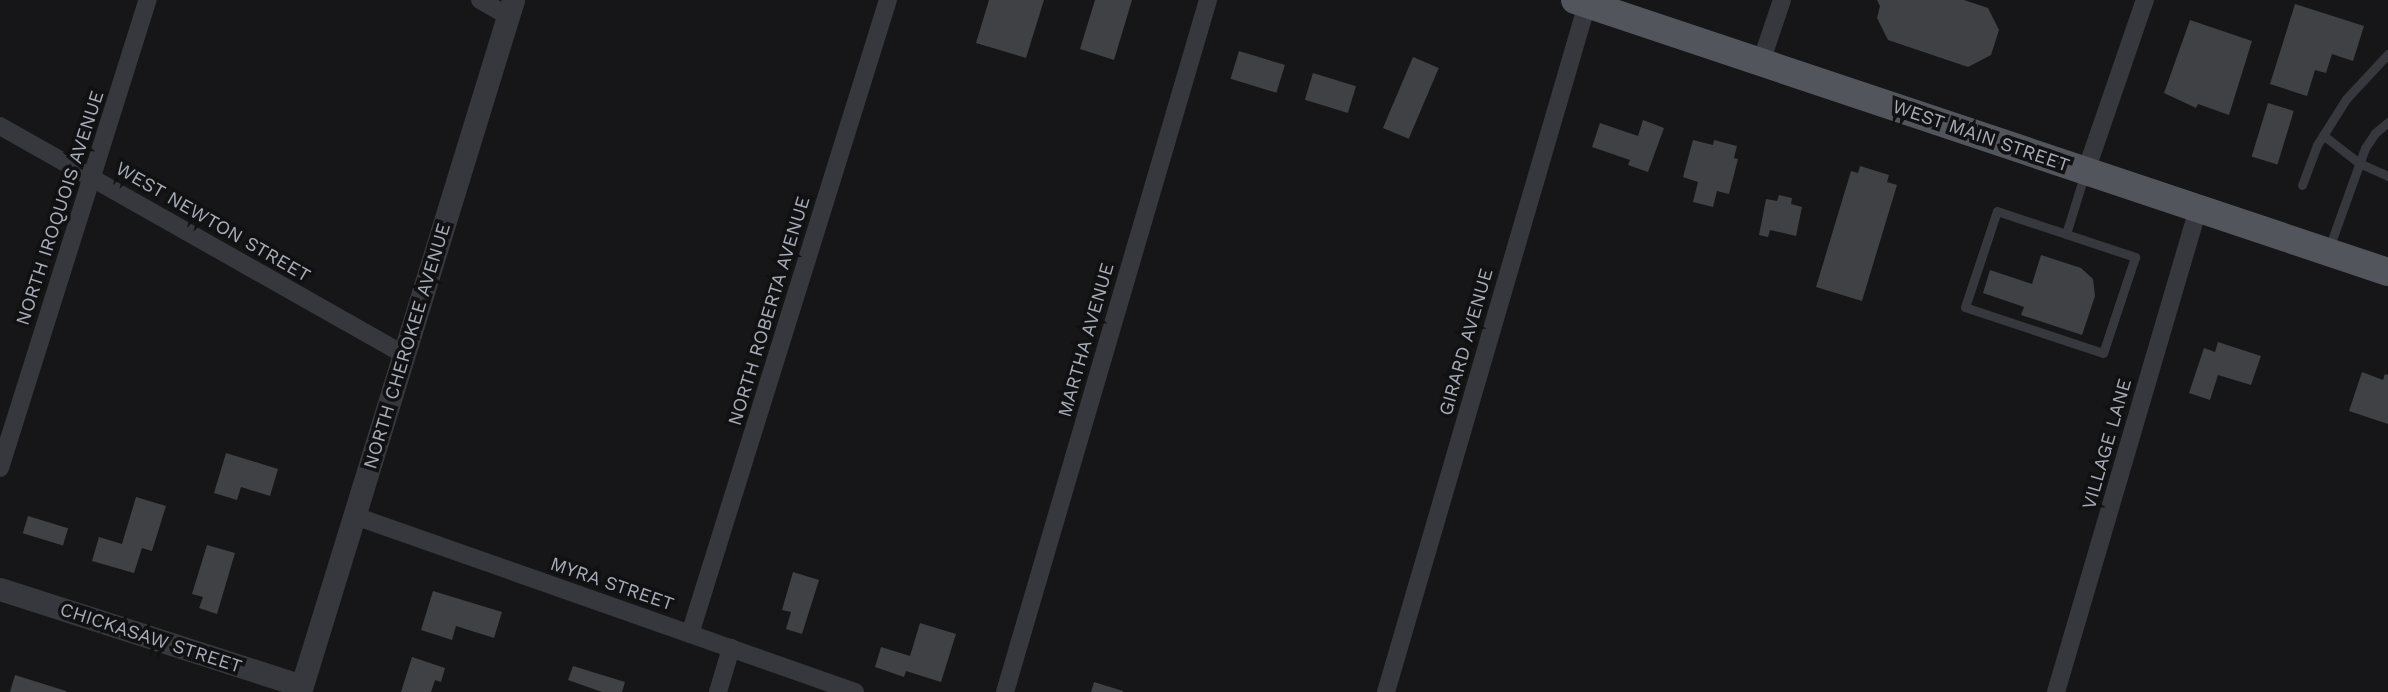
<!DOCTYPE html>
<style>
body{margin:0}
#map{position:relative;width:2388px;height:692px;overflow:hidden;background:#161618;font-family:"Work Sans",sans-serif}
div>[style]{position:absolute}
.building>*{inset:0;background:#404145;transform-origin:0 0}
.service>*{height:9px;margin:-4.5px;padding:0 4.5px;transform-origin:4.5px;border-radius:4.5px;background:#37383d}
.minor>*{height:18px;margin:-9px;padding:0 9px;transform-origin:9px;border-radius:9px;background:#37383d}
.tertiary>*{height:23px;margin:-11.5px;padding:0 11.5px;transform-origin:11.5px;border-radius:11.5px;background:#37383d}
.primary>*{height:28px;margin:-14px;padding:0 14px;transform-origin:14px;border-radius:14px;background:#53555c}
span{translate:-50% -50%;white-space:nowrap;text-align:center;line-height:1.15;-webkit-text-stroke:7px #111113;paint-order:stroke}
.street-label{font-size:19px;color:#a8adb8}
</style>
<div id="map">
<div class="building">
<i style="clip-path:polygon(989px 0,1044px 0,1026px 58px,976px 43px)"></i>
<i style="clip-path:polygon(1095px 0,1132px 0,1114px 60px,1080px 49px)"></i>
<i style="clip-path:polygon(1877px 0,1964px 0,1988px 8px,1999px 30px,1991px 55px,1968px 67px,1888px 40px,1877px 18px,1880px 6px)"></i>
<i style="clip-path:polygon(2295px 4px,2364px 26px,2353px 61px,2332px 54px,2326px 73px,2315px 70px,2307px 96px,2270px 84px)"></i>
<i style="clip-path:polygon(2190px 20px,2252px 41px,2229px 115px,2198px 104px,2196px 108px,2164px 93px)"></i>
<i style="left:1239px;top:51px;width:48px;height:29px;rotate:17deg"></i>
<i style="left:1413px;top:57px;width:28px;height:77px;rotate:23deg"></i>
<i style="left:1313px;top:73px;width:45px;height:28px;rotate:17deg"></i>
<i style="left:2268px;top:103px;width:27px;height:56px;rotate:17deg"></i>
<i style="clip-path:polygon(1643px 120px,1664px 128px,1648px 172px,1628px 165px,1630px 160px,1592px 147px,1600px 123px,1638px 136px)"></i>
<i style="clip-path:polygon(1693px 140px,1713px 145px,1714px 140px,1737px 146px,1734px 158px,1738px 159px,1729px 194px,1717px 191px,1713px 207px,1693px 202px,1698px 182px,1683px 177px)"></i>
<i style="clip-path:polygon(1860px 166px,1889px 175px,1887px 182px,1897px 185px,1862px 301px,1816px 287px,1851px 171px,1858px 173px)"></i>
<i style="clip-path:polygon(1779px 195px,1792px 198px,1791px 204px,1802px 207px,1796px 236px,1770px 230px,1768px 237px,1759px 235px,1766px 199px,1777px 201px)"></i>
<i style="clip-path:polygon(2041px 255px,2081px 268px,2093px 279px,2095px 296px,2082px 335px,2021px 315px,2024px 307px,1983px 293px,1990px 270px,2032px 284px)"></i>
<i style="clip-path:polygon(2218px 342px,2261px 356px,2251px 385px,2218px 375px,2210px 400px,2189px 393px,2204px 348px,2215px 352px)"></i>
<i style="clip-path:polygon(2362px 372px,2383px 380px,2385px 374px,2388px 375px,2388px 424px,2349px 411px)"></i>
<i style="clip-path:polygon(226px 453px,278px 469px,270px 496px,241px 487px,237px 500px,214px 493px)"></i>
<i style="clip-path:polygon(136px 497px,166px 506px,152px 551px,142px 548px,134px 573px,92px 561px,99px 537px,122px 544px)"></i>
<i style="left:28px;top:516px;width:42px;height:18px;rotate:17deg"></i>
<i style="clip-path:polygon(207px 545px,235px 553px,217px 614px,199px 608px,203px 597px,192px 594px)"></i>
<i style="clip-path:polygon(793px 572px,819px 580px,802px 634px,786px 629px,791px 612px,782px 610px)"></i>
<i style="clip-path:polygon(433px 591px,502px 612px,494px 638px,456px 626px,452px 640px,421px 630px)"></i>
<i style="clip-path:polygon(920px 623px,956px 634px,941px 682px,906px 671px,904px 677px,875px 667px,881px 647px,910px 656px)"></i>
<i style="clip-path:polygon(412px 657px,445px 668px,441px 682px,435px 680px,431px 692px,401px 692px)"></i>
<i style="clip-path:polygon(573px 666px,625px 682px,622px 692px,602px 692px,568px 680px)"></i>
<i style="clip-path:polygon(15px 675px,66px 691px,66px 692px,10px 692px)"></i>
<i style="clip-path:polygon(1094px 682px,1123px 691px,1123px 692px,1091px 692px)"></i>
</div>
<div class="service">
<i style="left:2323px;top:135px;width:46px;rotate:37.9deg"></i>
<i style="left:2359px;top:163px;width:32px;rotate:24deg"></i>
<i style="left:2302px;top:185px;width:43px;rotate:-69.4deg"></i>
<i style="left:2317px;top:145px;width:54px;rotate:-57.8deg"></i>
<i style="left:2346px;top:99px;width:62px;rotate:-47deg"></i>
<i style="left:2066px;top:234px;width:73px;rotate:18.4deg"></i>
<i style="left:2135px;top:257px;width:101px;rotate:108.4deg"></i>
<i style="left:2103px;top:353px;width:145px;rotate:-161.6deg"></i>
<i style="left:1965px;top:307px;width:101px;rotate:-71.6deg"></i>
<i style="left:1997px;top:211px;width:73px;rotate:18.4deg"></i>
<i style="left:2066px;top:234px;width:61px;rotate:-72.8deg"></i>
<i style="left:2329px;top:248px;width:106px;rotate:-70.2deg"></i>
<i style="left:2365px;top:148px;width:18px;rotate:-56deg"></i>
<i style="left:2375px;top:133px;width:17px;rotate:-40deg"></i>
</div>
<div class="minor">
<i style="left:480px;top:0;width:32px;rotate:30deg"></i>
<i style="left:1761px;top:62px;width:65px;rotate:-71.3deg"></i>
<i style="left:0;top:126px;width:465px;rotate:29.5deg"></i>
<i style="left:2086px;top:171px;width:181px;rotate:-71deg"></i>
<i style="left:0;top:468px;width:491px;rotate:-72.5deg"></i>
<i style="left:355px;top:516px;width:530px;rotate:19.39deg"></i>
<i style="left:690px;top:634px;width:664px;rotate:-72.66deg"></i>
<i style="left:718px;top:692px;width:46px;rotate:-73.5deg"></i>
<i style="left:1005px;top:692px;width:721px;rotate:-73.65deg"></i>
<i style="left:1386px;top:692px;width:717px;rotate:-73.71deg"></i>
<i style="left:2056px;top:692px;width:503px;rotate:-73.62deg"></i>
</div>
<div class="tertiary">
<i style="left:0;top:589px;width:317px;rotate:17.8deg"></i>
<i style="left:300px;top:692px;width:724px;rotate:-72.89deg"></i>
</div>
<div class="primary">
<i style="left:1575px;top:0;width:857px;rotate:18.5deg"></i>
</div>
<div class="street-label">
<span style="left:1981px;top:136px;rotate:19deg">WEST MAIN STREET</span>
<span style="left:60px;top:208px;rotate:-72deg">NORTH IROQUOIS AVENUE</span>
<span style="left:213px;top:222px;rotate:30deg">WEST NEWTON STREET</span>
<span style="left:769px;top:311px;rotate:-73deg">NORTH ROBERTA AVENUE</span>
<span style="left:1086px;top:340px;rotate:-74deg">MARTHA AVENUE</span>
<span style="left:1466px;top:342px;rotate:-74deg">GIRARD AVENUE</span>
<span style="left:407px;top:346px;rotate:-73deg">NORTH CHEROKEE AVENUE</span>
<span style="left:2107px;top:444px;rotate:-74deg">VILLAGE LANE</span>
<span style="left:612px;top:584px;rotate:19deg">MYRA STREET</span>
<span style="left:151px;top:638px;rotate:18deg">CHICKASAW STREET</span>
</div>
</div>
